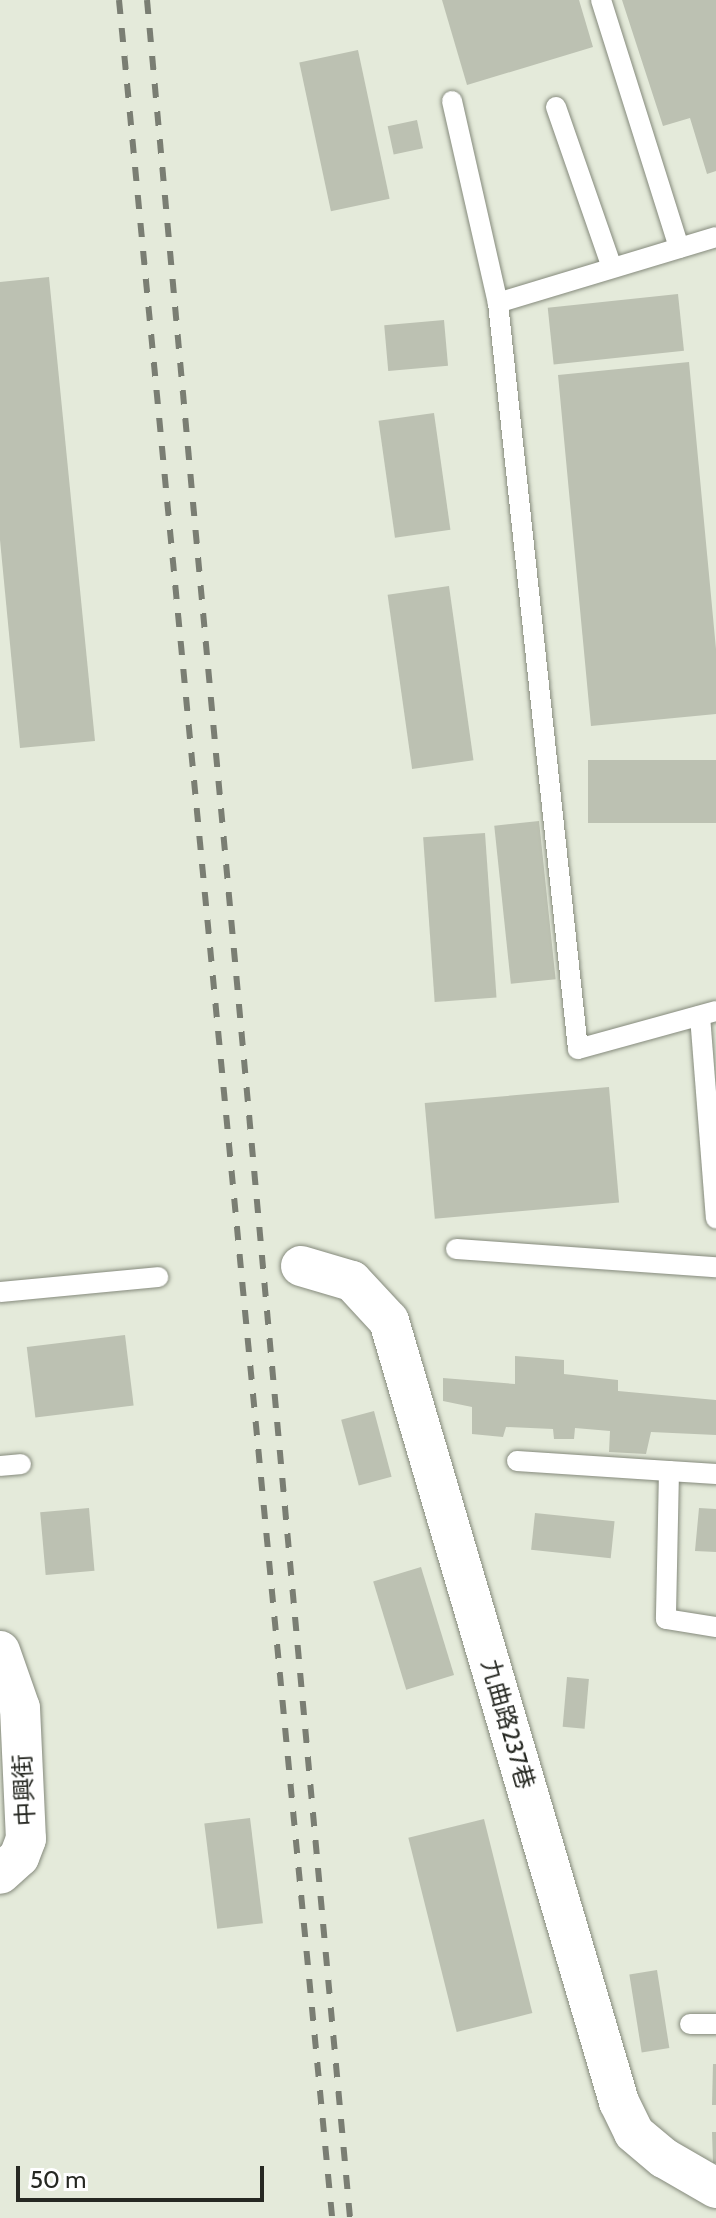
<!DOCTYPE html>
<meta charset="utf-8">
<style>
body{margin:0}
#map{position:relative;width:716px;height:2218px;overflow:hidden;background:#e4eada;font-family:Cabin,"Noto Sans TC",sans-serif}
div>[style]{position:absolute}
.building>*{inset:0;background:#bcc1b2;transform-origin:0 0}
.roads{filter:drop-shadow(0 0 2px #858a7c) drop-shadow(0 0 2px #858a7c)}
.lane>*{height:20px;margin:-10px;padding:0 10px;transform-origin:10px;border-radius:10px;background:#fff}
.street>*{height:40px;margin:-20px;padding:0 20px;transform-origin:20px;border-radius:20px;background:#fff}
.rail>*{height:6px;margin-top:-3px;transform-origin:0;background:repeating-linear-gradient(90deg,#7a7e73 0 14px,transparent 0 28px)}
span{translate:-50% -50%;white-space:nowrap;text-align:center;line-height:1.15;-webkit-text-stroke:6px #fff;paint-order:stroke}
.street-label{font-size:24px;color:#262822}
.scale{position:absolute;left:16px;top:2166px;width:248px;height:36px;box-sizing:border-box;border:4px solid #262822;border-top:0;padding-left:10px;font-size:24px;line-height:28px;white-space:nowrap;color:#262822;-webkit-text-stroke:6px #fff;paint-order:stroke}
</style>
<div id="map">
<div class="building">
<i style="clip-path:polygon(442px 0,579px 0,593px 47px,467px 85px)"></i>
<i style="clip-path:polygon(622px 0,716px 0,716px 171px,707px 174px,690px 118px,663px 126px)"></i>
<i style="left:358px;top:50px;width:152px;height:60px;rotate:78deg"></i>
<i style="left:417px;top:120px;width:29px;height:30px;rotate:78deg"></i>
<i style="clip-path:polygon(49px 277px,95px 741px,20px 748px,0 540px,0 282px)"></i>
<i style="left:678px;top:294px;width:57px;height:131px;rotate:84deg"></i>
<i style="left:444px;top:320px;width:46px;height:60px;rotate:85deg"></i>
<i style="clip-path:polygon(689px 362px,716px 649px,716px 714px,591px 726px,558px 375px)"></i>
<i style="left:434px;top:413px;width:118px;height:56px;rotate:82deg"></i>
<i style="left:449px;top:586px;width:176px;height:62px;rotate:82deg"></i>
<i style="left:716px;top:760px;width:63px;height:128px;rotate:90deg"></i>
<i style="left:539px;top:821px;width:159px;height:45px;rotate:84deg"></i>
<i style="left:485px;top:833px;width:165px;height:62px;rotate:86deg"></i>
<i style="left:609px;top:1087px;width:116px;height:185px;rotate:85deg"></i>
<i style="left:125px;top:1335px;width:71px;height:99px;rotate:83deg"></i>
<i style="clip-path:polygon(515px 1356px,564px 1360px,564px 1374px,618px 1380px,618px 1391px,716px 1400px,716px 1435px,651px 1432px,646px 1454px,609px 1452px,610px 1431px,575px 1428px,574px 1439px,554px 1439px,553px 1429px,506px 1427px,503px 1437px,472px 1434px,472px 1407px,443px 1401px,443px 1378px,515px 1384px)"></i>
<i style="left:374px;top:1411px;width:68px;height:34px;rotate:75deg"></i>
<i style="left:89px;top:1508px;width:63px;height:49px;rotate:85deg"></i>
<i style="clip-path:polygon(699px 1508px,716px 1509px,716px 1552px,695px 1551px)"></i>
<i style="left:535px;top:1513px;width:80px;height:37px;rotate:6deg"></i>
<i style="left:421px;top:1567px;width:113px;height:50px;rotate:73deg"></i>
<i style="left:567px;top:1677px;width:22px;height:50px;rotate:5deg"></i>
<i style="left:250px;top:1818px;width:106px;height:46px;rotate:83deg"></i>
<i style="left:484px;top:1819px;width:200px;height:78px;rotate:76deg"></i>
<i style="left:657px;top:1970px;width:79px;height:28px;rotate:81deg"></i>
<i style="clip-path:polygon(713px 2064px,716px 2064px,716px 2105px,712px 2105px)"></i>
<i style="clip-path:polygon(712px 2132px,716px 2132px,716px 2163px,713px 2163px)"></i>
</div>
<div class="roads">
<div class="lane">
<i style="left:601px;top:0;width:260px;rotate:72.5deg"></i>
<i style="left:452px;top:101px;width:207px;rotate:77.2deg"></i>
<i style="left:556px;top:107px;width:170px;rotate:70.8deg"></i>
<i style="left:716px;top:237px;width:228px;rotate:163.2deg"></i>
<i style="left:498px;top:303px;width:750px;rotate:83.88deg"></i>
<i style="left:578px;top:1049px;width:143px;rotate:-15.4deg"></i>
<i style="left:700px;top:1016px;width:203px;rotate:85.5deg"></i>
<i style="left:456px;top:1249px;width:261px;rotate:4deg"></i>
<i style="left:0;top:1292px;width:159px;rotate:-5.4deg"></i>
<i style="left:517px;top:1461px;width:152px;rotate:3.8deg"></i>
<i style="left:0;top:1466px;width:21px;rotate:-5deg"></i>
<i style="left:716px;top:1474px;width:47px;rotate:-176.3deg"></i>
<i style="left:669px;top:1471px;width:148px;rotate:91.2deg"></i>
<i style="left:666px;top:1619px;width:51px;rotate:9.1deg"></i>
<i style="left:690px;top:2024px;width:26px"></i>
</div>
<div class="street">
<i style="left:301px;top:1266px;width:53px;rotate:16.4deg"></i>
<i style="left:352px;top:1281px;width:54px;rotate:47.2deg"></i>
<i style="left:389px;top:1321px;width:814px;rotate:73.59deg"></i>
<i style="left:619px;top:2102px;width:34px;rotate:64deg"></i>
<i style="left:634px;top:2133px;width:39px;rotate:40deg"></i>
<i style="left:664px;top:2158px;width:60px;rotate:30deg"></i>
<i style="left:0;top:1651px;width:60px;rotate:70.7deg"></i>
<i style="left:20px;top:1708px;width:131px;rotate:87.4deg"></i>
<i style="left:26px;top:1839px;width:19px;rotate:111deg"></i>
<i style="left:19px;top:1857px;width:25px;rotate:138deg"></i>
</div>
</div>
<div class="rail">
<i style="left:119px;top:0;width:2228px;rotate:84.51deg"></i>
<i style="left:147px;top:0;width:2227px;rotate:84.77deg"></i>
</div>
<div class="street-label">
<span style="left:508px;top:1724px;rotate:74deg">九曲路237巷</span>
<span style="left:24px;top:1790px;rotate:-93deg">中興街</span>
</div>
<div class="scale">50 m</div>
</div>
